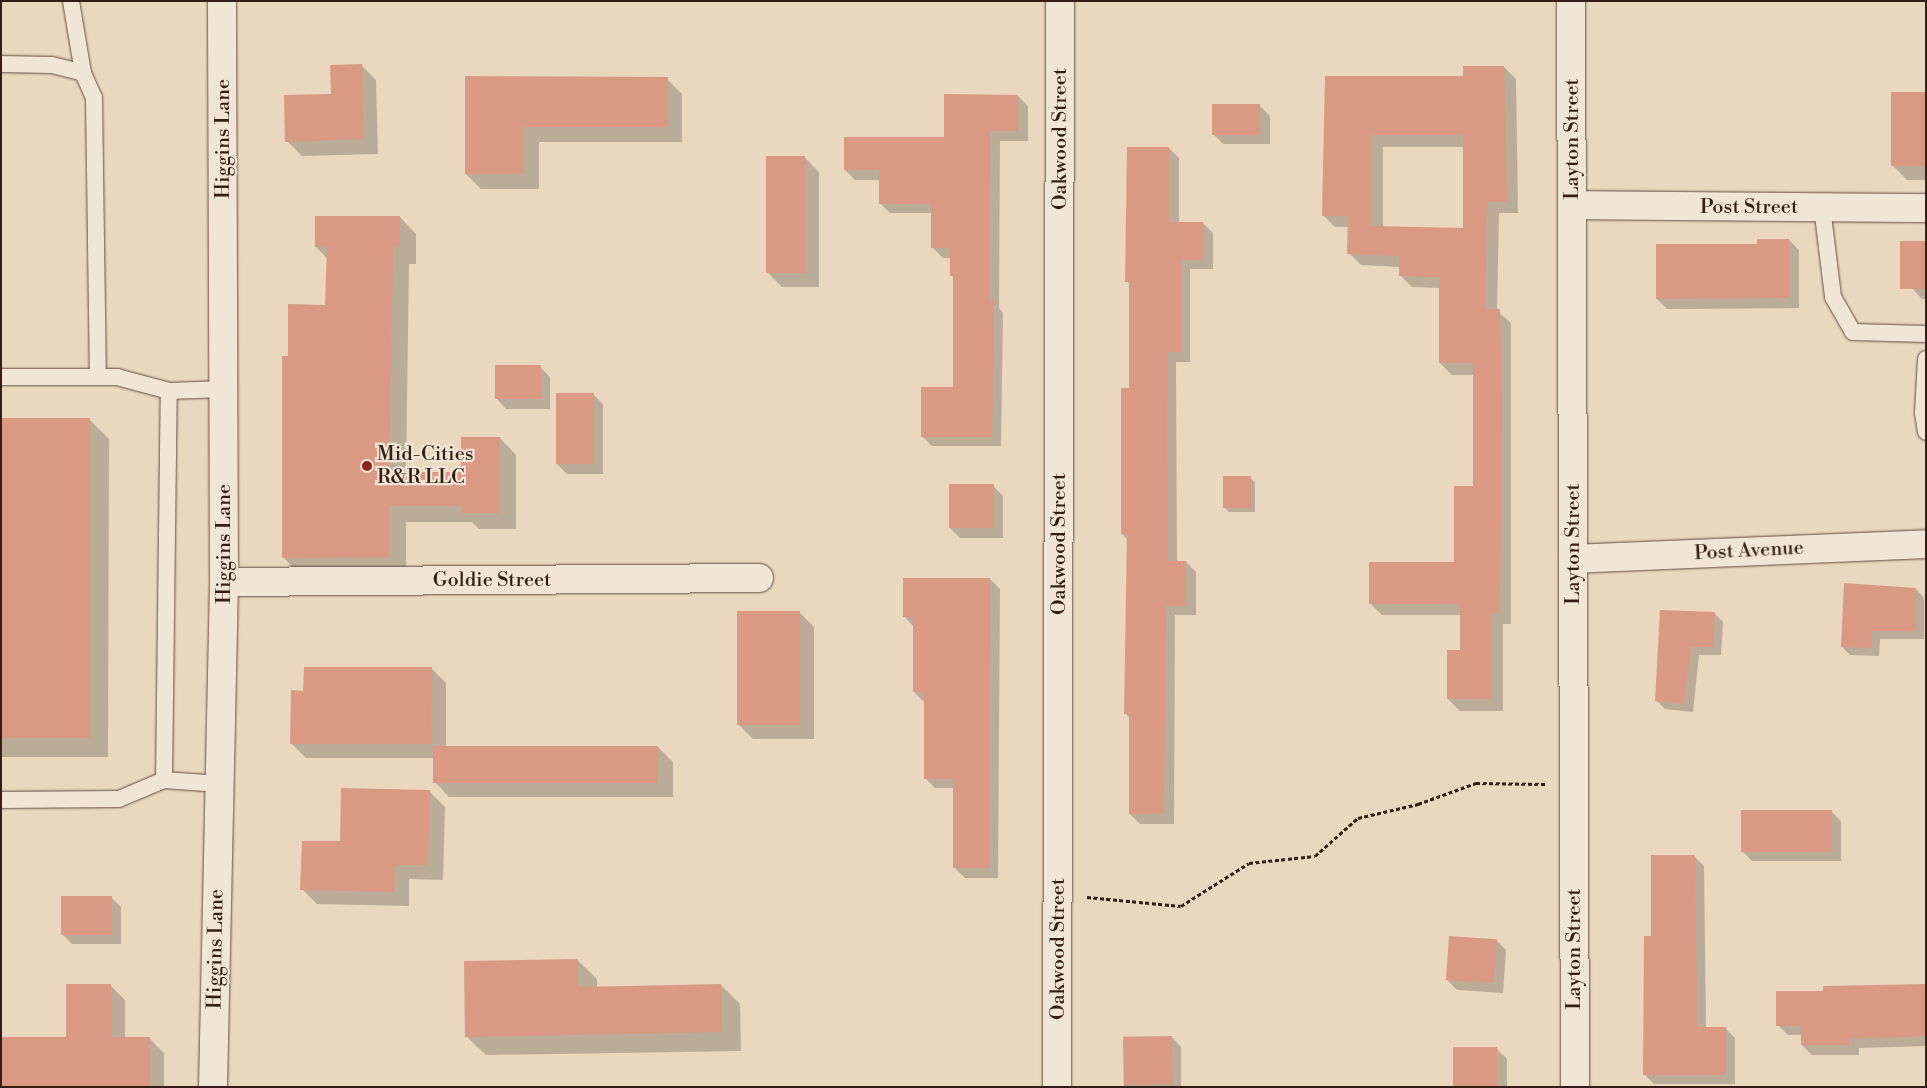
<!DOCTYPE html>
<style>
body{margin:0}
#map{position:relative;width:1927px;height:1088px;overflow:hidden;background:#e9d7be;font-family:"Libre Bodoni",serif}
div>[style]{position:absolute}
.shadow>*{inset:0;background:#0003}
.building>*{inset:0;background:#d99983;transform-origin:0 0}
.path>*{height:3px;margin-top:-1.5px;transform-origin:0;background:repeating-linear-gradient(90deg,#351e15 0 4px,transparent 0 6.5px)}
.roads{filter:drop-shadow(0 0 1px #624c3f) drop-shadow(0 0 1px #624c3f)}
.lane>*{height:16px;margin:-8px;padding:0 8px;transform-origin:8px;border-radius:8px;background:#f1e5d5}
.street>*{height:28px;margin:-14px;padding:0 14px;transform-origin:14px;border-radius:14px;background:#f1e5d5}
.dots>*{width:14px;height:14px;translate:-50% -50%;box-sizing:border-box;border:2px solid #f1e5d5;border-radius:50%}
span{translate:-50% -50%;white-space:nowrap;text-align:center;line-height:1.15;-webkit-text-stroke:4.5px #f1e5d5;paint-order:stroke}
.street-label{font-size:20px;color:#351e15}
.poi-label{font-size:20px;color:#351e15}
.left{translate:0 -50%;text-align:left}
.frame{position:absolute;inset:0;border:2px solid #351e15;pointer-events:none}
</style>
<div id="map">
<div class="shadow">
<i style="clip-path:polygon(361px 65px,376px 80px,378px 154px,302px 156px,287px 141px)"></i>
<i style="clip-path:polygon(evenodd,1504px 67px,1516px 79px,1518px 213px,1499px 213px,1497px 311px,1511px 323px,1511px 624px,1503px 624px,1503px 711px,1460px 711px,1448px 699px,1461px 652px,1461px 615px,1382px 615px,1370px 603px,1455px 563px,1475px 487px,1475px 375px,1452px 375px,1440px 363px,1440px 288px,1412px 287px,1400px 275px,1400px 267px,1361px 265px,1349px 253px,1349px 227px,1335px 227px,1323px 215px,1326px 78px,1464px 78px,1504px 67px,1383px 147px,1464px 147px,1464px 229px,1383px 228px,1383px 147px)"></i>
<i style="clip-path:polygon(466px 78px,667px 79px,682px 94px,682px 142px,539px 142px,539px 189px,481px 189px,466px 174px)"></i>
<i style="clip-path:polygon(1926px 93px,1926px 180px,1907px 180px,1892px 165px)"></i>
<i style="clip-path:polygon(1018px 96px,1028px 106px,1028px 141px,1000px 141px,999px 308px,1003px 313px,1001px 446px,932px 446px,922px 436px,955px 388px,955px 279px,951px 275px,951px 258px,943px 258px,933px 248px,933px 213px,890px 213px,880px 203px,880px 180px,855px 180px,845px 170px,945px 139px)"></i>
<i style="clip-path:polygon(1260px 106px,1270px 116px,1270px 144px,1223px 144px,1213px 134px)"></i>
<i style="clip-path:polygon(1169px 148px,1179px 158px,1179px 223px,1203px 223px,1213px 233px,1213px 269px,1190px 269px,1190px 362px,1176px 362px,1177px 562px,1186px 562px,1196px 572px,1196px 615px,1175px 615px,1174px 824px,1140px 824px,1130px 814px,1130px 718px,1125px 713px,1129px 541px,1122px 534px,1130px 389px,1130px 285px,1127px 281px)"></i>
<i style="clip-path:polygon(804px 157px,819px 172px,819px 287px,782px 287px,767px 272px)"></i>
<i style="clip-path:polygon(400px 217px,416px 234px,416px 264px,409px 264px,406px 474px,462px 474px,500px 438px,516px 455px,516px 529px,479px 529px,472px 522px,406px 522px,406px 573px,299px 574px,283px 557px,289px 357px,327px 307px,328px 259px,316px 247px)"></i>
<i style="clip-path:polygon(1789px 240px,1799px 250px,1799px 308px,1667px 309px,1657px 299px,1758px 246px)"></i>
<i style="clip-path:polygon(1926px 243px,1926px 299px,1922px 299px,1912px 288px)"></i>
<i style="clip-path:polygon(540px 367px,550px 377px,550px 409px,506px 409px,496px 398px)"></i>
<i style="clip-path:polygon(593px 394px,603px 404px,603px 474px,567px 474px,557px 464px)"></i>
<i style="clip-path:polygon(1px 420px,90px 420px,109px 439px,108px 757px,1px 757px)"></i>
<i style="clip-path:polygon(1250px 478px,1255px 482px,1255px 512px,1229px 512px,1224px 507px)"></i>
<i style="clip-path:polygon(993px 486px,1003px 496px,1003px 538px,960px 538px,950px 528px)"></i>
<i style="clip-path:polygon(990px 579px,1000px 589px,998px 878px,965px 878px,955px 868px,955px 788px,935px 788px,925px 778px,924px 702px,914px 692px,914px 627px,904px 616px)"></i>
<i style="clip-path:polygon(1916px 589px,1924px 598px,1924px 639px,1880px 639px,1879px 656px,1850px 655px,1842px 647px)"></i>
<i style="clip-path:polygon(1661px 611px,1714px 613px,1723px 622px,1721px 655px,1699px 655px,1693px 712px,1665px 709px,1656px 700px)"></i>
<i style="clip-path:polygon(799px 612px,814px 627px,814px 739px,753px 739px,738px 724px)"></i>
<i style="clip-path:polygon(431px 668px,446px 683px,446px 747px,658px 747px,673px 762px,673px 797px,449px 797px,435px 782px,435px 758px,306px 758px,291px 743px,305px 692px)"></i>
<i style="clip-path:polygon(430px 792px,445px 807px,443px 880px,409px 879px,409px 906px,317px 904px,302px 889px)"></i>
<i style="clip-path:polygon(1831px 811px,1841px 821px,1841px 861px,1752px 861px,1742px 851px)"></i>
<i style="clip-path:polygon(1694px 856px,1704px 866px,1706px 1028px,1725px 1028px,1735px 1038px,1735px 1084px,1654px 1084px,1644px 1074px,1652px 938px)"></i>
<i style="clip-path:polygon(111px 897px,121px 907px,121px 944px,72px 944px,62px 934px)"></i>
<i style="clip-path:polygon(1496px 940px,1506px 950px,1503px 993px,1457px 990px,1447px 980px)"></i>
<i style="clip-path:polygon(577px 960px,597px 979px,597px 988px,721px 985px,740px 1004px,741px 1051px,486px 1055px,466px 1036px)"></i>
<i style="clip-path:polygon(110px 985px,125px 1000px,125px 1038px,149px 1038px,164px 1053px,164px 1087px,1px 1087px,67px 1038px)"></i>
<i style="clip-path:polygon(1926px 985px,1926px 1046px,1859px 1048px,1859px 1055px,1812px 1055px,1802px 1045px,1802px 1035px,1788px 1035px,1778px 1025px,1824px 993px)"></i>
<i style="clip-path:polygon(1172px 1037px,1181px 1047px,1181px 1087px,1124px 1087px,1124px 1038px)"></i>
<i style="clip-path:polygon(1497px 1049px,1507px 1059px,1507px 1087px,1455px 1087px)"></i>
</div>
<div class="building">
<i style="clip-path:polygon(362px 64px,364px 139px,285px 142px,284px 95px,331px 94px,330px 65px)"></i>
<i style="clip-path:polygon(evenodd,1463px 66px,1504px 66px,1507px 202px,1487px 202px,1485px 309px,1500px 309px,1502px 404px,1500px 613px,1492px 613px,1492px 699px,1447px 699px,1447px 650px,1460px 650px,1460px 604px,1369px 604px,1369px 562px,1454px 562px,1454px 486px,1473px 486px,1473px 363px,1439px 363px,1439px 277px,1399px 276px,1399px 256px,1347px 254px,1348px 216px,1322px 216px,1325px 76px,1463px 76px,1463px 66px,1372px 135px,1463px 135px,1463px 228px,1372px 226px,1372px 135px)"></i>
<i style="clip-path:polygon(465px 76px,668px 77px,668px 127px,524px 127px,524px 174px,465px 174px)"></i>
<i style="left:1891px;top:92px;width:35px;height:74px"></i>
<i style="clip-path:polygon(944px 94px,1018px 95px,1018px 131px,990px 131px,989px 301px,994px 301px,992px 437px,921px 437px,921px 387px,953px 387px,953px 276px,950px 276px,950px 248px,931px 248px,931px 204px,879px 204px,879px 170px,844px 170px,844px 137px,944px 137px)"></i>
<i style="left:1212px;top:104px;width:48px;height:31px"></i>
<i style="clip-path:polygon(1127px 147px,1169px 147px,1169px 222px,1203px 222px,1203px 260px,1181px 260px,1181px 352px,1167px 352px,1168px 561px,1186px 561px,1186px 606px,1166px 606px,1164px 814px,1129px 814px,1129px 714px,1124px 714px,1127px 534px,1121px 534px,1121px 388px,1129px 388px,1129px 282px,1125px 282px)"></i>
<i style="left:766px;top:156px;width:39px;height:117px"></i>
<i style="clip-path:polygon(315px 216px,400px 216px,400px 247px,393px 247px,389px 472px,461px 472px,461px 437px,500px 437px,500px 513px,461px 513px,461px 506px,389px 506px,389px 557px,282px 558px,282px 356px,288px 356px,288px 304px,325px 305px,327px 247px,315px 247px)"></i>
<i style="clip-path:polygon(1757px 239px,1789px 239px,1789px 298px,1656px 299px,1656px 244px,1757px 244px)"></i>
<i style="left:1900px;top:241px;width:26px;height:48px"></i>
<i style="left:495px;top:365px;width:46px;height:34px"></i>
<i style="left:556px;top:393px;width:38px;height:71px"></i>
<i style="left:1px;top:418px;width:89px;height:320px"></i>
<i style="left:1223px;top:476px;width:28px;height:32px"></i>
<i style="left:949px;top:484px;width:45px;height:44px"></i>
<i style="clip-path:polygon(903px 578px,990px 578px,989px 868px,953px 868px,953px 779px,924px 779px,924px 692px,913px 692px,913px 617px,903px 617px)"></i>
<i style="clip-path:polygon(1844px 583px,1916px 588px,1916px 631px,1872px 631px,1871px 648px,1841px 647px)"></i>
<i style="clip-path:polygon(1660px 610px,1715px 612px,1713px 647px,1691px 647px,1684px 704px,1655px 701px)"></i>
<i style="left:737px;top:611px;width:63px;height:114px"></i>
<i style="clip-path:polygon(304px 667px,432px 667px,431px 744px,290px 744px,291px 690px,303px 691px)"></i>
<i style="left:433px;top:746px;width:225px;height:37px"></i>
<i style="clip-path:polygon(341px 788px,430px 790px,428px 865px,395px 865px,394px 892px,300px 890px,302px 841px,340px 841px)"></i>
<i style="left:1741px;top:810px;width:91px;height:42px"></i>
<i style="clip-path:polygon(1651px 855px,1695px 855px,1697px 1027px,1726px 1027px,1726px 1075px,1643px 1075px,1644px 936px,1651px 936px)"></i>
<i style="left:61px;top:896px;width:51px;height:39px"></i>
<i style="left:1449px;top:936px;width:48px;height:44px;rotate:4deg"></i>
<i style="clip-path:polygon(578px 959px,578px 987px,721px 984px,722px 1032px,465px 1037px,464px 961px)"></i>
<i style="clip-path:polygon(66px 984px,111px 984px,111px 1037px,150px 1037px,150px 1087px,1px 1087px,1px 1037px,66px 1037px)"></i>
<i style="clip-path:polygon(1926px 984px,1926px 1036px,1849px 1039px,1849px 1045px,1801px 1045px,1801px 1026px,1776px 1026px,1776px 991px,1823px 991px,1823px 986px)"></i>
<i style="left:1172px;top:1036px;width:48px;height:49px;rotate:89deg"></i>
<i style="left:1453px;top:1047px;width:44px;height:40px"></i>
</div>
<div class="path">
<i style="left:1087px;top:897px;width:94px;rotate:5.5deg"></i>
<i style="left:1181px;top:906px;width:80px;rotate:-32.3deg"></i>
<i style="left:1249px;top:863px;width:66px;rotate:-6.1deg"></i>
<i style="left:1315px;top:856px;width:57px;rotate:-41.5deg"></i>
<i style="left:1358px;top:818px;width:62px;rotate:-13.1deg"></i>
<i style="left:1418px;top:804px;width:62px;rotate:-19.9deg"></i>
<i style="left:1476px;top:783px;width:69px;rotate:0.8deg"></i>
</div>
<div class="roads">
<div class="lane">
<i style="left:71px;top:1px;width:73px;rotate:80.5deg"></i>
<i style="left:1px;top:64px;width:51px;rotate:1.1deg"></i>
<i style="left:52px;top:65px;width:32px;rotate:14deg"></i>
<i style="left:83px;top:73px;width:27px;rotate:66deg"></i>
<i style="left:94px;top:98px;width:279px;rotate:89.2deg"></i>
<i style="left:1822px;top:207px;width:91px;rotate:83deg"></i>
<i style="left:1833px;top:297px;width:40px;rotate:60.3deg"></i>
<i style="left:1853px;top:332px;width:73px;rotate:1.6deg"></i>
<i style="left:1926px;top:359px;width:54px;rotate:93.2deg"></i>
<i style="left:1923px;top:413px;width:19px;rotate:81deg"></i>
<i style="left:1px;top:377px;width:116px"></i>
<i style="left:117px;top:377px;width:54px;rotate:15.1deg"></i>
<i style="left:169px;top:391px;width:55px;rotate:-2.1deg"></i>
<i style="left:164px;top:780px;width:389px;rotate:-89.3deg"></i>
<i style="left:1px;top:800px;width:118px;rotate:-0.5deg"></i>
<i style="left:119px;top:799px;width:49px;rotate:-22.9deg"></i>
<i style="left:164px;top:780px;width:56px;rotate:4.1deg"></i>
</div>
<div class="street">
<i style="left:1571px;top:1px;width:1086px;rotate:89.79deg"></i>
<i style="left:1572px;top:205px;width:354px;rotate:0.5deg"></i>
<i style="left:1573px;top:559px;width:353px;rotate:-2.4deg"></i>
<i style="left:224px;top:582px;width:535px;rotate:-0.43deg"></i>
<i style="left:213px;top:1087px;width:505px;rotate:-88.75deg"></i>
<i style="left:224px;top:582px;width:581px;rotate:-90.2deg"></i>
<i style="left:1057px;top:1087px;width:1086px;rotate:-89.84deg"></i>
</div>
</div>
<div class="dots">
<i style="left:367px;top:466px;background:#8f2418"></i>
</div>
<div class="street-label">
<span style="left:223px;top:139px;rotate:-90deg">Higgins Lane</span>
<span style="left:1060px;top:139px;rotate:-90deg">Oakwood Street</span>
<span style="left:1572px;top:139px;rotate:-90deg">Layton Street</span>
<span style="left:1749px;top:207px">Post Street</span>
<span style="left:224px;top:544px;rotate:-90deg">Higgins Lane</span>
<span style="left:1059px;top:544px;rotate:-90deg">Oakwood Street</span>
<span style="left:1573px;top:544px;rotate:-90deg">Layton Street</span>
<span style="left:1749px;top:551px;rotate:-3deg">Post Avenue</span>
<span style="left:492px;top:580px">Goldie Street</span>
<span style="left:216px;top:949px;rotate:-89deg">Higgins Lane</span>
<span style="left:1058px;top:949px;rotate:-90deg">Oakwood Street</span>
<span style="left:1574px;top:949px;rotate:-90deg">Layton Street</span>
</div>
<div class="poi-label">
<span class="left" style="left:377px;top:466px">Mid-Cities<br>R&amp;R LLC</span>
</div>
<div class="frame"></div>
</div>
